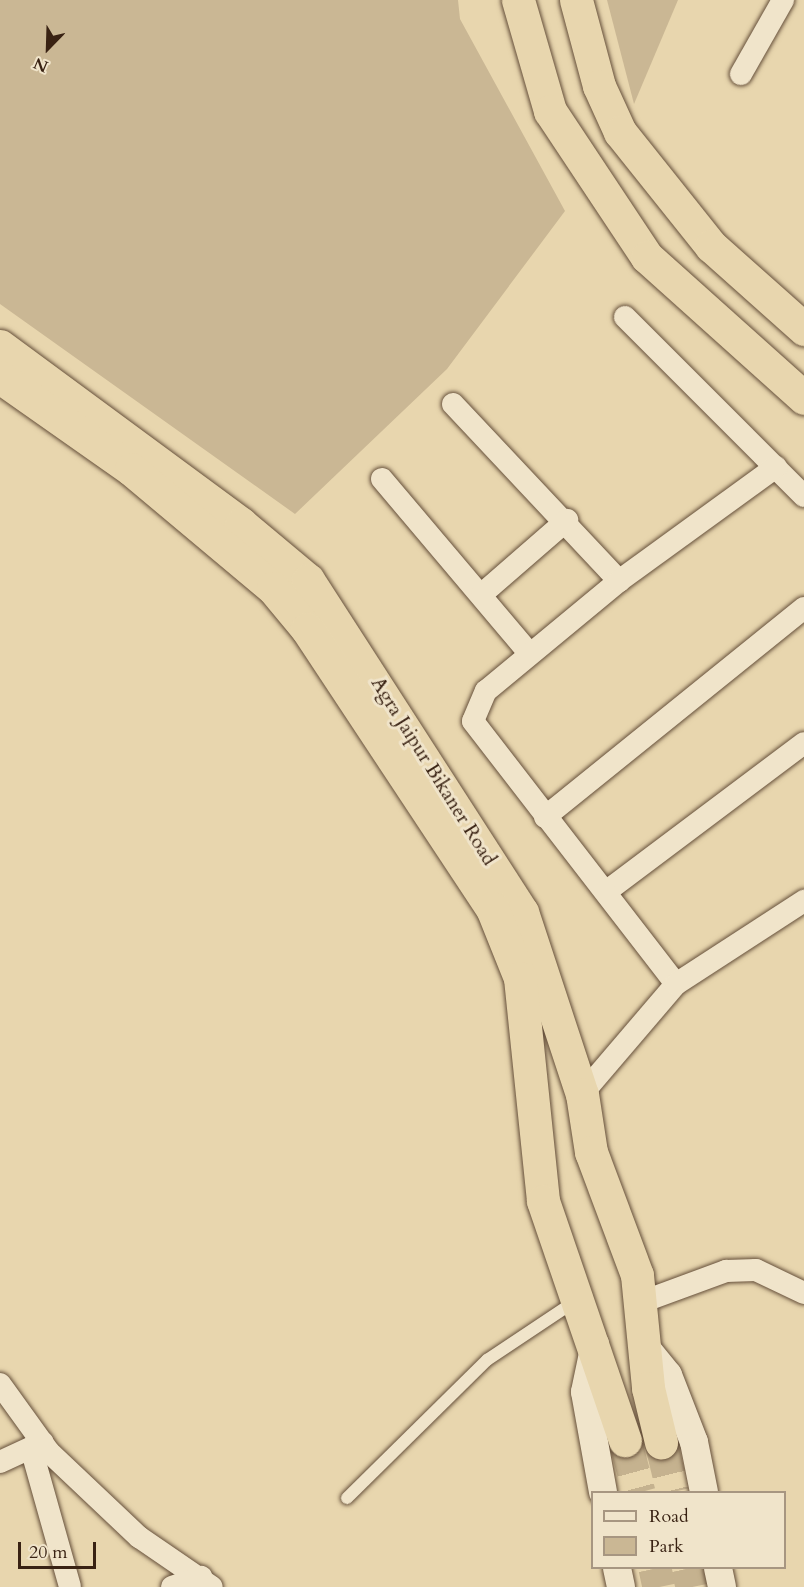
<!DOCTYPE html>
<style>
body{margin:0}
#map{position:relative;width:804px;height:1587px;overflow:hidden;background:#e8d6ae;font-family:Cardo,serif}
div>[style]{position:absolute}
.green>*{inset:0;background:#cab794}
.trunk-tunnel>*{height:33px;margin-top:-16.5px;transform-origin:0;background:repeating-linear-gradient(90deg,#c5b28f 0 33px,transparent 0 49px)}
.roads{filter:drop-shadow(0 0 2px #654f3a) drop-shadow(0 0 2px #654f3a)}
.service>*{height:12px;margin:-6px;padding:0 6px;transform-origin:6px;border-radius:6px;background:#f0e4ca}
.minor>*{height:22px;margin:-11px;padding:0 11px;transform-origin:11px;border-radius:11px;background:#f0e4ca}
.tertiary>*{height:28px;margin:-14px;padding:0 14px;transform-origin:14px;border-radius:14px;background:#f0e4ca}
.trunk>*{height:33px;margin:-16.5px;padding:0 16.5px;transform-origin:16.5px;border-radius:16.5px;background:#e8d6ae}
span{translate:-50% -50%;white-space:nowrap;text-align:center;line-height:1.15;-webkit-text-stroke:6px #f0e4ca;paint-order:stroke}
.street-label{font-size:20px;color:#392213}
.legend{position:absolute;left:591px;top:1491px;width:195px;height:78px;box-sizing:border-box;background:#f0e4ca;border:2px solid #a79681;margin:0;padding:8px 10px;list-style:none;font-size:18px;color:#392213}
.legend li{display:flex;align-items:center;gap:12px;height:30px}
.legend b{width:30px;border:2px solid #a79681}
.north{position:absolute;left:18px;top:18px;width:60px;height:60px;-webkit-text-stroke:4px #f0e4ca;paint-order:stroke;rotate:203deg;font-size:16px;font-weight:700;line-height:24px;text-align:center;color:#392213}
.north::after{content:'';display:block;margin:auto;width:21px;height:27px;background:#392213;clip-path:polygon(50% 0,100% 100%,50% 72%,0 100%)}
.scale{position:absolute;left:18px;top:1542px;width:78px;height:27px;box-sizing:border-box;border:3px solid #392213;border-top:0;padding-left:8px;font-size:18px;line-height:21px;white-space:nowrap;color:#392213;-webkit-text-stroke:4px #f0e4ca;paint-order:stroke}
</style>
<div id="map">
<div class="green">
<i style="clip-path:polygon(0 0,458px 0,460px 19px,565px 211px,447px 369px,295px 514px,0 304px)"></i>
<i style="clip-path:polygon(607px 0,678px 0,634px 104px)"></i>
</div>
<div class="trunk-tunnel">
<i style="left:625px;top:1440px;width:54px;rotate:74.9deg"></i>
<i style="left:661px;top:1442px;width:51px;rotate:76.5deg"></i>
<i style="left:655px;top:1568px;width:19px;rotate:78deg"></i>
<i style="left:688px;top:1568px;width:19px;rotate:78deg"></i>
</div>
<div class="roads">
<div class="service">
<i style="left:347px;top:1498px;width:197px;rotate:-44.6deg"></i>
<i style="left:487px;top:1360px;width:105px;rotate:-33.7deg"></i>
</div>
<div class="minor">
<i style="left:741px;top:74px;width:85px;rotate:-60.4deg"></i>
<i style="left:625px;top:317px;width:253px;rotate:45deg"></i>
<i style="left:453px;top:404px;width:243px;rotate:46.8deg"></i>
<i style="left:382px;top:479px;width:229px;rotate:49.8deg"></i>
<i style="left:482px;top:594px;width:113px;rotate:-41deg"></i>
<i style="left:545px;top:817px;width:333px;rotate:-38.9deg"></i>
<i style="left:607px;top:891px;width:246px;rotate:-36.9deg"></i>
<i style="left:676px;top:984px;width:332px;rotate:-127.7deg"></i>
<i style="left:473px;top:721px;width:33px;rotate:-67deg"></i>
<i style="left:486px;top:691px;width:173px;rotate:-39.6deg"></i>
<i style="left:619px;top:581px;width:194px;rotate:-36deg"></i>
<i style="left:582px;top:1094px;width:145px;rotate:-49.5deg"></i>
<i style="left:676px;top:984px;width:153px;rotate:-33deg"></i>
<i style="left:639px;top:1303px;width:93px;rotate:-20.2deg"></i>
<i style="left:726px;top:1271px;width:30px;rotate:-2deg"></i>
<i style="left:756px;top:1270px;width:53px;rotate:25.6deg"></i>
<i style="left:0;top:1384px;width:84px;rotate:54.2deg"></i>
<i style="left:49px;top:1452px;width:124px;rotate:43.4deg"></i>
<i style="left:139px;top:1537px;width:88px;rotate:34.4deg"></i>
<i style="left:31px;top:1448px;width:144px;rotate:74.3deg"></i>
<i style="left:0;top:1462px;width:47px;rotate:-24.9deg"></i>
<i style="left:172px;top:1587px;width:31px;rotate:-19deg"></i>
</div>
<div class="tertiary">
<i style="left:642px;top:1343px;width:41px;rotate:50.9deg"></i>
<i style="left:668px;top:1375px;width:72px;rotate:68.8deg"></i>
<i style="left:694px;top:1442px;width:51px;rotate:78.7deg"></i>
<i style="left:595px;top:1344px;width:49px;rotate:101.8deg"></i>
<i style="left:585px;top:1392px;width:102px;rotate:79.8deg"></i>
<i style="left:617px;top:1568px;width:19px;rotate:78deg"></i>
<i style="left:718px;top:1568px;width:19px;rotate:78deg"></i>
</div>
<div class="trunk">
<i style="left:518px;top:0;width:116px;rotate:73.9deg"></i>
<i style="left:550px;top:111px;width:175px;rotate:56.4deg"></i>
<i style="left:647px;top:257px;width:211px;rotate:41.9deg"></i>
<i style="left:576px;top:0;width:89px;rotate:75deg"></i>
<i style="left:599px;top:86px;width:51px;rotate:65.5deg"></i>
<i style="left:620px;top:132px;width:146px;rotate:51.4deg"></i>
<i style="left:711px;top:246px;width:125px;rotate:41.7deg"></i>
<i style="left:0;top:346px;width:300px;rotate:36.4deg"></i>
<i style="left:241px;top:524px;width:87px;rotate:39.9deg"></i>
<i style="left:308px;top:580px;width:395px;rotate:57.2deg"></i>
<i style="left:522px;top:912px;width:192px;rotate:71.8deg"></i>
<i style="left:582px;top:1094px;width:59px;rotate:81.2deg"></i>
<i style="left:591px;top:1152px;width:131px;rotate:69.5deg"></i>
<i style="left:637px;top:1275px;width:114px;rotate:84.4deg"></i>
<i style="left:648px;top:1388px;width:56px;rotate:76.5deg"></i>
<i style="left:0;top:377px;width:160px;rotate:35.1deg"></i>
<i style="left:131px;top:469px;width:185px;rotate:40deg"></i>
<i style="left:273px;top:588px;width:53px;rotate:50.3deg"></i>
<i style="left:307px;top:629px;width:335px;rotate:56.5deg"></i>
<i style="left:492px;top:908px;width:75px;rotate:68.2deg"></i>
<i style="left:520px;top:978px;width:224px;rotate:84.1deg"></i>
<i style="left:543px;top:1201px;width:253px;rotate:71.1deg"></i>
</div>
</div>
<div class="street-label">
<span style="left:434px;top:771px;rotate:58deg">Agra Jaipur Bikaner Road</span>
</div>
<ul class="legend">
<li><b style="height:8px;background:#f0e4ca"></b>Road</li>
<li><b style="height:16px;background:#cab794"></b>Park</li>
</ul>
<div class="north">N</div>
<div class="scale">20 m</div>
</div>
